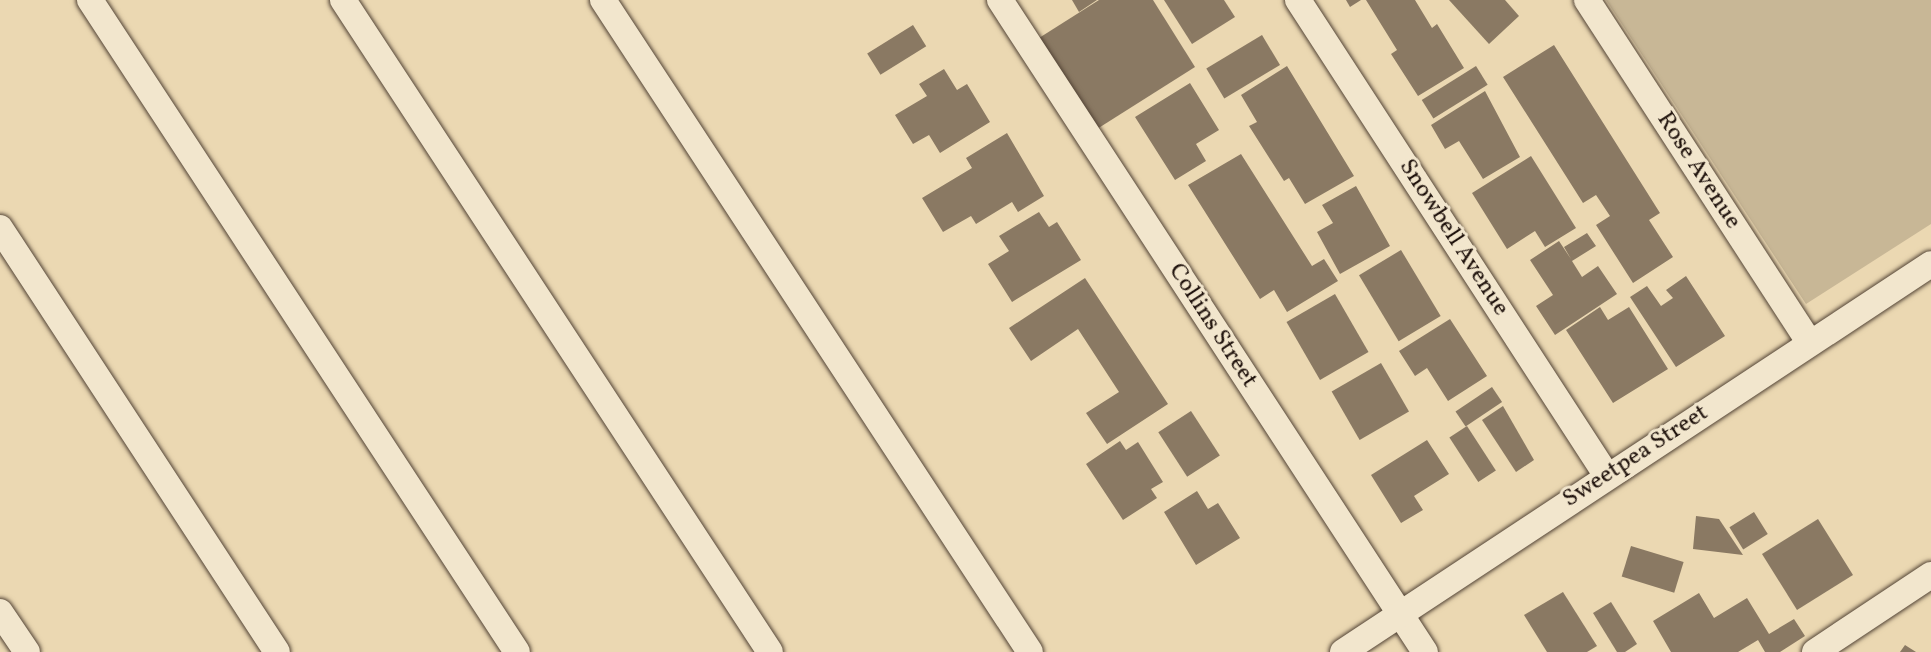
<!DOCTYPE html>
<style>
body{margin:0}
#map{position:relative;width:1931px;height:652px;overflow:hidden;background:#ebd8b2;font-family:Vollkorn,serif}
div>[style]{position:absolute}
.green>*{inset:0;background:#c8b796}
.building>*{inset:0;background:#8a7963;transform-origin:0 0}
.roads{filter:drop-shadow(0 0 2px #534436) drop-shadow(0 0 2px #534436)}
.street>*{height:26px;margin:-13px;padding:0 13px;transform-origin:13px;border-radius:13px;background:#f2e6cd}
span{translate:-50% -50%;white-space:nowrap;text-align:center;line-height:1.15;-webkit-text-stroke:6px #f2e6cd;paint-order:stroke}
.street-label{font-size:24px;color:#20130d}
</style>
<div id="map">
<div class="green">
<i style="clip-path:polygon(1606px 0,1931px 0,1931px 224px,1806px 304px)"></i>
</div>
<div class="building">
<i style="clip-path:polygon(1072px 0,1097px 0,1079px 12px)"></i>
<i style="clip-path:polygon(1099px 0,1153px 0,1195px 67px,1097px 129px,1039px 38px)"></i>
<i style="clip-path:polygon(1164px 0,1224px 0,1235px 17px,1192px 44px)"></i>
<i style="clip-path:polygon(1346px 0,1361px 0,1350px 7px)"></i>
<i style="clip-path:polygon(1366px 0,1415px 0,1432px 28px,1437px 24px,1464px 68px,1418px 96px,1391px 54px,1397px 50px)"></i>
<i style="clip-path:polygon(1449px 0,1505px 0,1519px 16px,1489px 44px)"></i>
<i style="left:913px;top:25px;width:25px;height:54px;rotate:58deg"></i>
<i style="left:1262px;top:35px;width:35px;height:65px;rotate:59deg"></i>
<i style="clip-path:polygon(1554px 45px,1660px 213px,1649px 220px,1673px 257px,1633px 283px,1596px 225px,1610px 216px,1596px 195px,1583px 203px,1503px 77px)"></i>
<i style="clip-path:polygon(1287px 66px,1354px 176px,1305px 204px,1289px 178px,1284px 181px,1249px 126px,1257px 122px,1241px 95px)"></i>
<i style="left:1476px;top:66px;width:22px;height:64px;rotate:58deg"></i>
<i style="clip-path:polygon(944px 69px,957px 90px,967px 84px,990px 122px,940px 153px,929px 135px,913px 144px,895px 115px,927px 96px,919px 84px)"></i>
<i style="clip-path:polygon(1190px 83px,1219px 130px,1196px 144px,1206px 161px,1175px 180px,1135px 117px)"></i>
<i style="clip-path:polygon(1485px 91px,1520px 157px,1483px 179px,1459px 141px,1445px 149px,1431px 125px)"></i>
<i style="clip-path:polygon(1007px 133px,1044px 196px,1018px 212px,1012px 202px,976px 224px,971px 216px,943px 232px,922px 198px,972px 168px,966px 158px)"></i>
<i style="clip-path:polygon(1241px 154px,1312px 266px,1324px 259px,1338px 281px,1287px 312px,1274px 290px,1260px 299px,1188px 185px)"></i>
<i style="clip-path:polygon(1531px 156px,1576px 228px,1545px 247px,1535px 231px,1507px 249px,1472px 193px)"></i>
<i style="clip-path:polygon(1356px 186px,1390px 246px,1340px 274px,1317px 232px,1333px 223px,1322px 205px)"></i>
<i style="clip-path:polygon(1039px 212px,1049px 227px,1057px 222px,1081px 260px,1012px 302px,988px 264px,1009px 251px,999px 236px)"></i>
<i style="clip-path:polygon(1587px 233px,1596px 246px,1572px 261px,1582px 277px,1598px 266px,1617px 294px,1555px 335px,1536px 306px,1553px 295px,1530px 260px,1559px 241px,1571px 259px,1564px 247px)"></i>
<i style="left:1401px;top:250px;width:77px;height:49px;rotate:59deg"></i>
<i style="clip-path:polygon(1686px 276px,1725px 336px,1676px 367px,1630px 297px,1647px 286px,1661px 306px,1673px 298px,1666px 290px)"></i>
<i style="clip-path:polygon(1085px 278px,1168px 404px,1107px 444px,1086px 413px,1119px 392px,1078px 329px,1031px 361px,1009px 328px)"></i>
<i style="left:1335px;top:294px;width:67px;height:56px;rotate:60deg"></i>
<i style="clip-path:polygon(1600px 307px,1608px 320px,1629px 307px,1668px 369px,1613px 403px,1566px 330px)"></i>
<i style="clip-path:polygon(1450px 319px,1487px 376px,1448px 401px,1427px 368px,1415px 376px,1399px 351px)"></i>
<i style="left:1381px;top:363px;width:56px;height:57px;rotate:60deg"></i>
<i style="left:1492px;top:387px;width:18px;height:44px;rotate:56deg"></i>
<i style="clip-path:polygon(1503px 406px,1534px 460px,1516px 472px,1482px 420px)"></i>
<i style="left:1191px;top:411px;width:53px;height:39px;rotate:57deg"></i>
<i style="left:1467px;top:426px;width:53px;height:21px;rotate:57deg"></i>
<i style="clip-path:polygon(1427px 440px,1449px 474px,1414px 496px,1423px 510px,1401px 523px,1371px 475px)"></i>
<i style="clip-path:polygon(1120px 441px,1126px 450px,1138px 442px,1163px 482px,1151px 489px,1157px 498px,1123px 520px,1086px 464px)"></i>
<i style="clip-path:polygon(1197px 491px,1208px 509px,1218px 503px,1240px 538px,1196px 565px,1164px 512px)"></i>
<i style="left:1754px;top:512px;width:26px;height:29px;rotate:58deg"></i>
<i style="clip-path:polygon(1696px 516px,1719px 519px,1743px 555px,1693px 549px)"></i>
<i style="left:1818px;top:519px;width:66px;height:66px;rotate:58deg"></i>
<i style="left:1631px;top:546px;width:55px;height:32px;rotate:17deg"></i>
<i style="clip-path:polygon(1563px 592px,1597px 646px,1587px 652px,1547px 652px,1524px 615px)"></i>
<i style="clip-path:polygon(1699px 593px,1714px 618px,1747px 598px,1769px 634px,1794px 619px,1805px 636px,1780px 652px,1765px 652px,1758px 640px,1738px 652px,1671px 652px,1653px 621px)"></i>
<i style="clip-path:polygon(1611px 602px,1637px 644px,1625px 652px,1617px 652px,1593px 613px)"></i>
<i style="clip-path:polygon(1905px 645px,1916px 652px,1900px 652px)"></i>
</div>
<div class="roads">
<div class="street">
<i style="left:90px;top:0;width:779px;rotate:56.78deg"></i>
<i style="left:343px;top:0;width:779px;rotate:56.78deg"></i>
<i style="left:603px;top:0;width:779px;rotate:56.78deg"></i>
<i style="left:1000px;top:0;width:778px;rotate:56.9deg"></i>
<i style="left:1298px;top:0;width:568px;rotate:57.01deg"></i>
<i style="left:1587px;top:0;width:409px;rotate:57deg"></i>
<i style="left:0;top:228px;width:506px;rotate:56.84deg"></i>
<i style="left:0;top:612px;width:48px;rotate:56deg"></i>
<i style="left:1343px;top:652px;width:704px;rotate:-33.42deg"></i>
<i style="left:1815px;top:652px;width:139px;rotate:-33.6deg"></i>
</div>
</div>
<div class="street-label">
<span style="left:1698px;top:171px;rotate:57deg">Rose Avenue</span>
<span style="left:1453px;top:238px;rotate:57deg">Snowbell Avenue</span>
<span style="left:1212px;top:326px;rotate:57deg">Collins Street</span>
<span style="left:1636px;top:457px;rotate:-33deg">Sweetpea Street</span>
</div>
</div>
